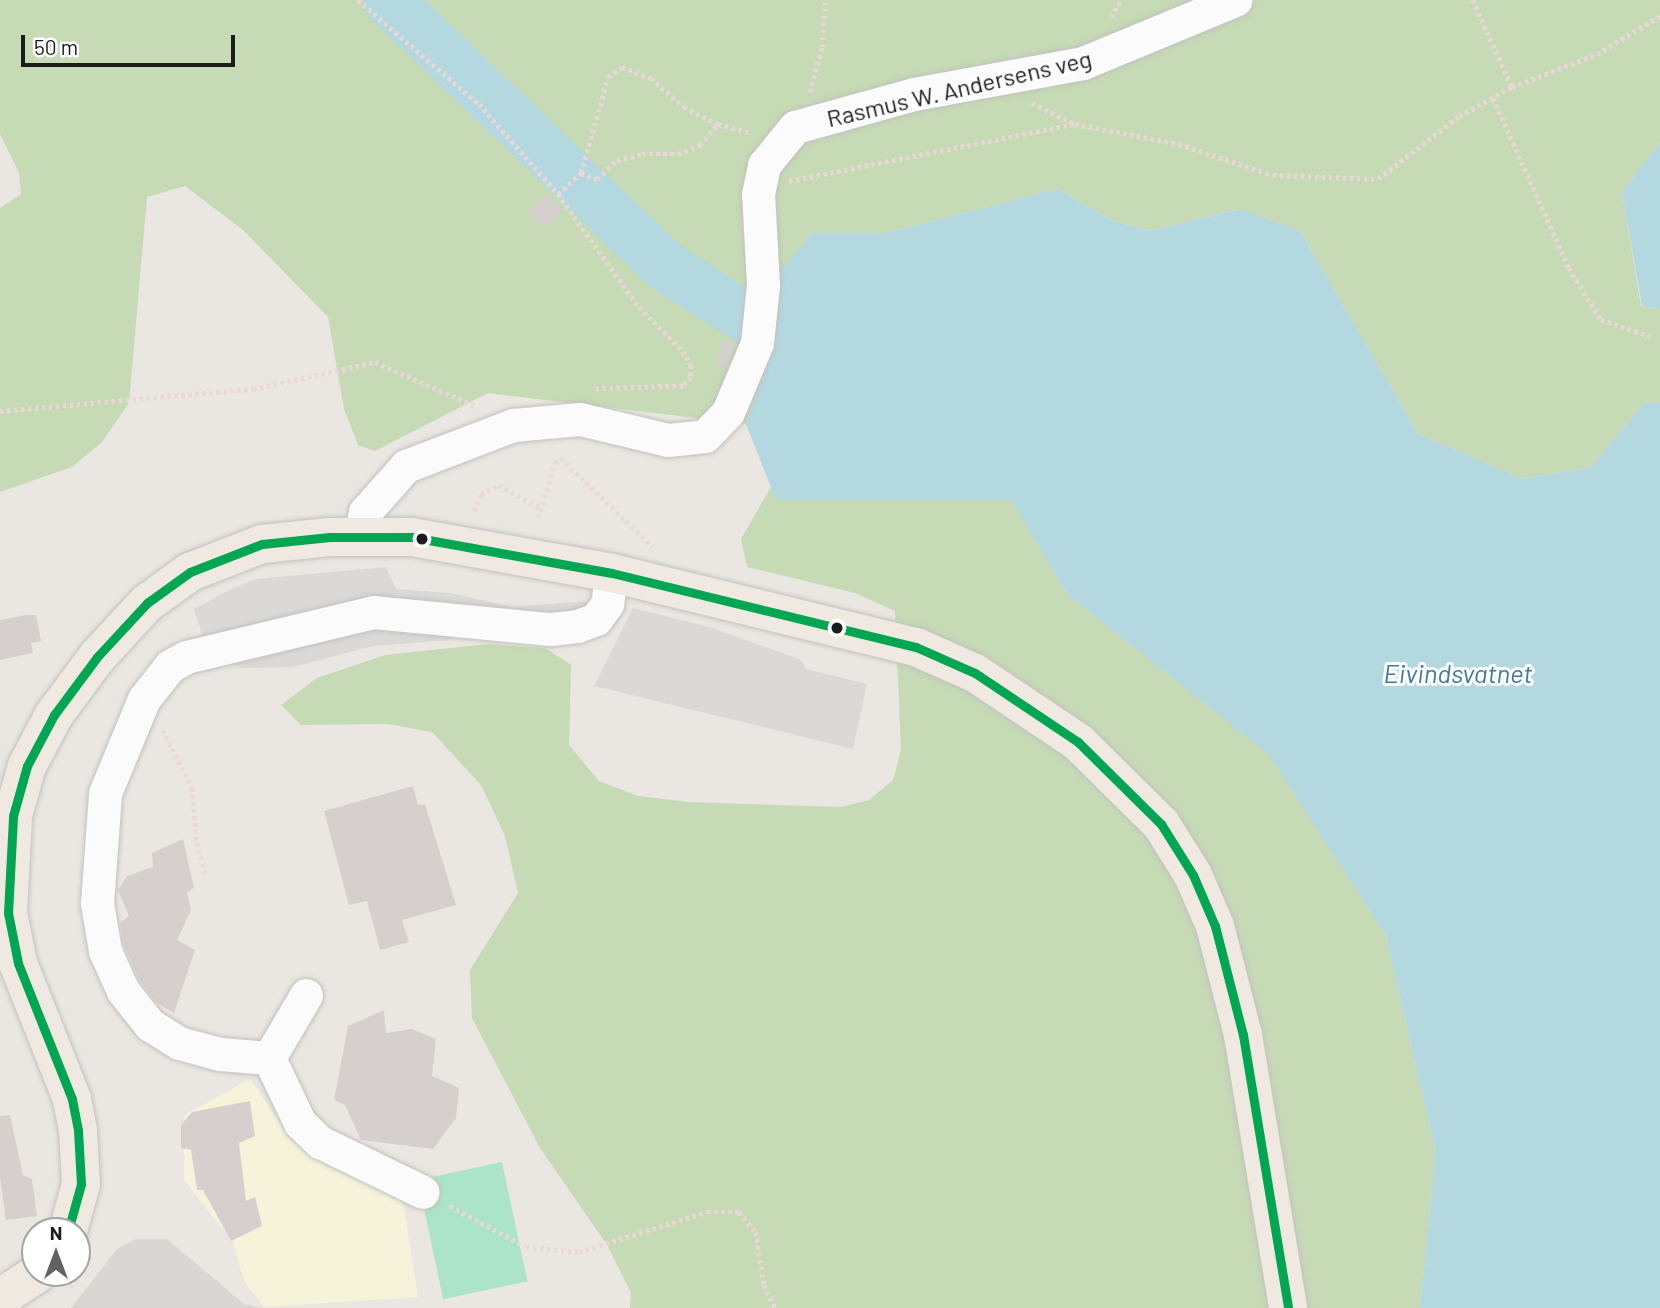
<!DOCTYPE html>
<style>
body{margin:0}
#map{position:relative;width:1660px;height:1308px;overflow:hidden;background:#eae7e2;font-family:Barlow,sans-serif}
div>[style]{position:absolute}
.residential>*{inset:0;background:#d9d6d4}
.education>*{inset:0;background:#f6f3db}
.forest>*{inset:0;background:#c5dab5}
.pitch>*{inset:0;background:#abe4c9;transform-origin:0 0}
.parking>*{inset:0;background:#dad9d7}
.water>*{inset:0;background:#b4d8df}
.river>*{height:51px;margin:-25.5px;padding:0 25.5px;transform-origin:25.5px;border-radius:25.5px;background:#b4d8df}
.building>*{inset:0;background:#d5d0cd;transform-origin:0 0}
.path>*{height:4.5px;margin-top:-2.25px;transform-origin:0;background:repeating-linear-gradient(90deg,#ead8d6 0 3.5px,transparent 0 7px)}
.roads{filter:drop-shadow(0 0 2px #c2c1bf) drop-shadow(0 0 2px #c2c1bf)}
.minor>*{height:33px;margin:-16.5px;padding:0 16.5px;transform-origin:16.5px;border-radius:16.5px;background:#fcfbfb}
.major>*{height:38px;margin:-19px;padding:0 19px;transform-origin:19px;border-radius:19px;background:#f0e9e1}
.bus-1>*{height:9px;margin:-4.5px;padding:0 4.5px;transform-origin:4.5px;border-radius:4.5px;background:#00a651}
.dots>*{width:19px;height:19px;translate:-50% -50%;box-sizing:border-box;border:4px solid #fff;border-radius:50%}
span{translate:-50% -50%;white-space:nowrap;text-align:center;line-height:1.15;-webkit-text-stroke:6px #fff;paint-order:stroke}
.street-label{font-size:24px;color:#1b1b1b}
.water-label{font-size:26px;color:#4178a6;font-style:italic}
.north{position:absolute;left:21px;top:1217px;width:70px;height:70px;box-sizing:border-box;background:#fff;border:2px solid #a4a4a4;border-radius:50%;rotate:0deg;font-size:19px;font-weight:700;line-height:28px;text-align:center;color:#1b1b1b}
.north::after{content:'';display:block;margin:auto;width:24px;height:32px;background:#636261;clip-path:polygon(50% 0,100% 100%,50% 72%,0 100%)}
.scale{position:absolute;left:21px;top:35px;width:214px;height:32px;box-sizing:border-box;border:4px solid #1b1b1b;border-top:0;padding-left:9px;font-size:21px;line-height:24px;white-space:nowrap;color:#1b1b1b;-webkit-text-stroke:5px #fff;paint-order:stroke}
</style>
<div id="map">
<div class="residential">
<i style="clip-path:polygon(135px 1239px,167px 1239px,244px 1304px,261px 1308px,71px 1308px,117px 1249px)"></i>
</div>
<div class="education">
<i style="clip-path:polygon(250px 1079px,291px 1139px,403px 1202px,418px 1297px,264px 1307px,244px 1281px,233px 1242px,184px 1180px,184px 1115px)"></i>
</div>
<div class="forest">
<i style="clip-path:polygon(0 0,1660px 0,1660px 143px,1622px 192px,1641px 306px,1660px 309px,1660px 402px,1643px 404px,1591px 467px,1523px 479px,1418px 434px,1300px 231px,1238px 209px,1150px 231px,1111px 220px,1058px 189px,885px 233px,812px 233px,746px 424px,488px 393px,375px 451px,358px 445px,344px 409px,328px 317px,243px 230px,185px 186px,147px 197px,129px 403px,102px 442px,72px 467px,0 492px,0 208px,21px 194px,19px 173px,0 134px)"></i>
<i style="clip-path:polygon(771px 487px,776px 500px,1011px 499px,1068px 595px,1269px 754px,1386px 936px,1436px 1152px,1420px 1308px,630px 1308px,631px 1293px,607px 1245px,540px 1148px,472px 1018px,470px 970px,518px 893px,505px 836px,481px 785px,432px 732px,388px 724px,301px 725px,281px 705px,317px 678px,385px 655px,488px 644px,545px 648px,571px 665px,569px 745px,599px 781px,638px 796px,689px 802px,841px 807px,869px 800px,893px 780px,901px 750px,895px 611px,855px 593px,747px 567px,741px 539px)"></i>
</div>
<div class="pitch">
<i style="left:502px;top:1162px;width:122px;height:86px;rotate:78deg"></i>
</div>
<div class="parking">
<i style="clip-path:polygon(386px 567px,396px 589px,450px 593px,512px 607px,585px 601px,596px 619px,449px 617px,451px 640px,373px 646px,293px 667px,242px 668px,207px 650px,194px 609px,229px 590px,256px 579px)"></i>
<i style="clip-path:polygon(633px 608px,710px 627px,801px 660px,806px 669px,867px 684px,853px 749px,594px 686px)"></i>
</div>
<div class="water">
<i style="clip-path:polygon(1660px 143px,1660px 309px,1642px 306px,1622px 192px)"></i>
<i style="clip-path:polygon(1058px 189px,1111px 220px,1150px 231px,1239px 209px,1300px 231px,1418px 434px,1523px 479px,1591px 467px,1643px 404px,1660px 402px,1660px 1308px,1420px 1308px,1436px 1152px,1386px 936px,1269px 755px,1068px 595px,1011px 500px,776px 500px,746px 424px,768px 359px,768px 286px,812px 233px,885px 233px)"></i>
</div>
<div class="river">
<i style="left:388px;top:0;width:383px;rotate:43.8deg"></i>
<i style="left:664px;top:265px;width:107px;rotate:32.8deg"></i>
</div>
<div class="building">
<i style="left:547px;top:194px;width:23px;height:25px;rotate:49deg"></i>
<i style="clip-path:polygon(722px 341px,736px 344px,726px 367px,716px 364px)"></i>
<i style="clip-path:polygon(25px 615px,36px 615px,41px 641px,31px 643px,33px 653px,0 660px,0 620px)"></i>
<i style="clip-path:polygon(413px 786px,418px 805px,425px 804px,456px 905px,402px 920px,409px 942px,380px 950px,367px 901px,349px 905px,324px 811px)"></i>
<i style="clip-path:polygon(183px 839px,194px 888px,187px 892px,191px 910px,177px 940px,195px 950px,174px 1013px,157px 1003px,140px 981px,124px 945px,120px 923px,129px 916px,118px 890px,127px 876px,153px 867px,152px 853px)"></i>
<i style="clip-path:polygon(384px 1010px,386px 1033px,412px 1029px,436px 1039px,432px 1076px,459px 1088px,456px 1118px,433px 1149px,361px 1140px,345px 1105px,334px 1100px,348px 1026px)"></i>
<i style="clip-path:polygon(250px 1101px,255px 1136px,239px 1143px,246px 1201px,255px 1197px,262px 1226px,231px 1241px,203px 1190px,197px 1190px,191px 1150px,181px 1148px,181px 1125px,192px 1112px)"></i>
<i style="clip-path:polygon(10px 1115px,23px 1175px,32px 1179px,37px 1216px,6px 1220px,0 1177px,0 1116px)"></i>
</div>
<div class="path">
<i style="left:358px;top:0;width:160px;rotate:40.7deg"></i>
<i style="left:479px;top:104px;width:120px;rotate:48.7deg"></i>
<i style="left:558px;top:194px;width:31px;rotate:-42deg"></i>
<i style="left:581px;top:173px;width:100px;rotate:-74.3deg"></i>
<i style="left:608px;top:77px;width:17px;rotate:-36deg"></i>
<i style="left:622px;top:67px;width:31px;rotate:21deg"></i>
<i style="left:651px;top:78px;width:44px;rotate:41.3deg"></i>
<i style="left:684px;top:107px;width:38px;rotate:27deg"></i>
<i style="left:718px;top:124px;width:35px;rotate:15deg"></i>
<i style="left:1473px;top:0;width:95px;rotate:65.9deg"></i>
<i style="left:1111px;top:17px;width:20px;rotate:-60deg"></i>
<i style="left:810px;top:92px;width:47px;rotate:-75.1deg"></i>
<i style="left:822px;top:47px;width:47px;rotate:-86.3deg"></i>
<i style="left:1493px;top:98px;width:186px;rotate:65.9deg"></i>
<i style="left:1569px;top:268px;width:61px;rotate:58.4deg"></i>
<i style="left:1601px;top:320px;width:55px;rotate:18.1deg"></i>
<i style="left:1032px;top:103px;width:48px;rotate:26deg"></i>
<i style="left:1075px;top:124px;width:106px;rotate:10.9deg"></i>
<i style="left:1179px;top:144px;width:99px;rotate:18.3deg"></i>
<i style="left:1273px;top:175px;width:105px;rotate:2.2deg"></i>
<i style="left:1378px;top:179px;width:103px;rotate:-37.9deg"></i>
<i style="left:1459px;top:116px;width:60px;rotate:-28.7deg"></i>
<i style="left:1512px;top:87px;width:91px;rotate:-21.2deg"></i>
<i style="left:1597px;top:54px;width:74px;rotate:-31.1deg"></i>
<i style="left:581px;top:173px;width:17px;rotate:21deg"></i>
<i style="left:597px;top:179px;width:28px;rotate:-44deg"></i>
<i style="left:617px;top:160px;width:26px;rotate:-13deg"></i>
<i style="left:642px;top:154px;width:36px"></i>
<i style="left:678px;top:154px;width:24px;rotate:-22deg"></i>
<i style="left:700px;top:145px;width:28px;rotate:-49deg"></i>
<i style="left:789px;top:181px;width:292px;rotate:-11.3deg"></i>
<i style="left:558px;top:194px;width:139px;rotate:54.4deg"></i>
<i style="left:639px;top:307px;width:62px;rotate:45deg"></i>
<i style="left:683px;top:351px;width:16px;rotate:60deg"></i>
<i style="left:691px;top:365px;width:12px;rotate:90deg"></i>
<i style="left:691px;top:377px;width:12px;rotate:132deg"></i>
<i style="left:683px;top:386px;width:91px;rotate:178.1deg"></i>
<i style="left:0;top:411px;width:254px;rotate:-5deg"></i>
<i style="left:253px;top:389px;width:125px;rotate:-12.5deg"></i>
<i style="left:375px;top:362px;width:109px;rotate:23.7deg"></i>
<i style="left:561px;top:458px;width:128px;rotate:44.1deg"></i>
<i style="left:474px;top:511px;width:18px;rotate:-68deg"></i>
<i style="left:481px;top:494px;width:20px;rotate:-27deg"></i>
<i style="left:499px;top:485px;width:48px;rotate:29.7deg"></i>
<i style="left:538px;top:518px;width:58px;rotate:-72.8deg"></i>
<i style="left:555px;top:463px;width:8px;rotate:-40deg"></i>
<i style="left:163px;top:730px;width:65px;rotate:63.4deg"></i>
<i style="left:192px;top:788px;width:55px;rotate:84.8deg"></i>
<i style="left:197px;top:843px;width:33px;rotate:74deg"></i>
<i style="left:450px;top:1206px;width:86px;rotate:28.3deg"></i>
<i style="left:526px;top:1247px;width:53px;rotate:5.4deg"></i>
<i style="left:579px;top:1252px;width:134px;rotate:-17.4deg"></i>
<i style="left:707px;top:1212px;width:32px"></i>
<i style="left:739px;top:1212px;width:26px;rotate:50deg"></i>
<i style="left:756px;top:1232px;width:54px;rotate:81.4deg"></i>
<i style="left:764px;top:1285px;width:25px;rotate:64deg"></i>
<i style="left:70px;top:1287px;width:37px;rotate:-55deg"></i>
</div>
<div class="roads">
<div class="minor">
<i style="left:360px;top:536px;width:25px;rotate:-78deg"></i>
<i style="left:365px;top:512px;width:62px;rotate:-48.3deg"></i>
<i style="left:406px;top:466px;width:115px;rotate:-21deg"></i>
<i style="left:513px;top:425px;width:67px;rotate:-5.1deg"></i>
<i style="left:580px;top:419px;width:90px;rotate:13.4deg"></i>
<i style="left:668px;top:440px;width:37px;rotate:-6deg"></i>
<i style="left:705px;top:436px;width:33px;rotate:-46deg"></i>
<i style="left:728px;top:412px;width:75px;rotate:-67.2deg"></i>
<i style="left:757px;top:343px;width:58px;rotate:-84.1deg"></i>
<i style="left:763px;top:285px;width:91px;rotate:-93.1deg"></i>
<i style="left:758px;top:194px;width:30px;rotate:-78deg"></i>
<i style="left:764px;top:165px;width:49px;rotate:-50.8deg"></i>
<i style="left:795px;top:127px;width:123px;rotate:-15.5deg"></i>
<i style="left:914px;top:94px;width:172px;rotate:-10.4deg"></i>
<i style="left:1083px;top:63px;width:165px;rotate:-22.5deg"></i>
<i style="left:269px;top:1058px;width:49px;rotate:-175.3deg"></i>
<i style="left:220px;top:1054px;width:42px;rotate:-165deg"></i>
<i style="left:179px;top:1043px;width:34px;rotate:-148deg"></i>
<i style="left:150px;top:1025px;width:43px;rotate:-128.5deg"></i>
<i style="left:123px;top:991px;width:44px;rotate:-114.2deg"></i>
<i style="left:105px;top:951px;width:49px;rotate:-99.5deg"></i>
<i style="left:97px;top:903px;width:110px;rotate:-85.8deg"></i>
<i style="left:105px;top:793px;width:102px;rotate:-67.5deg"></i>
<i style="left:144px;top:699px;width:42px;rotate:-51.8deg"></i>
<i style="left:170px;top:666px;width:18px;rotate:-29deg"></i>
<i style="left:186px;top:657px;width:192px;rotate:-13.5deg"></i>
<i style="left:373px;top:612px;width:178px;rotate:5.5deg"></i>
<i style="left:550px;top:629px;width:27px;rotate:-6deg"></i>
<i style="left:577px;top:626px;width:20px;rotate:-20deg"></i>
<i style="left:596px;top:619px;width:19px;rotate:-54deg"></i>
<i style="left:607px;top:604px;width:31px;rotate:-81deg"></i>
<i style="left:269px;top:1058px;width:72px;rotate:64.5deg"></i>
<i style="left:300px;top:1123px;width:28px;rotate:44deg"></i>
<i style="left:320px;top:1142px;width:114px;rotate:25.9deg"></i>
<i style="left:269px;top:1058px;width:73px;rotate:-59.6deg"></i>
</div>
<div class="major">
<i style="left:68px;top:1231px;width:49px;rotate:-74.5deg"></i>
<i style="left:81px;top:1184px;width:54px;rotate:-93.2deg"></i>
<i style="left:78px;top:1130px;width:32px;rotate:-101deg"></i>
<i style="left:72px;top:1099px;width:146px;rotate:-111.7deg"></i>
<i style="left:18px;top:963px;width:51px;rotate:-101.3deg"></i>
<i style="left:8px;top:913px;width:97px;rotate:-87deg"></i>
<i style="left:13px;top:816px;width:52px;rotate:-74.4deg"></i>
<i style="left:27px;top:766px;width:58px;rotate:-62.1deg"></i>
<i style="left:54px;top:715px;width:72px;rotate:-53.4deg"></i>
<i style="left:97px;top:657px;width:74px;rotate:-47.2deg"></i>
<i style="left:147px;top:603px;width:53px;rotate:-35.8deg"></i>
<i style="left:190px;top:572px;width:77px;rotate:-21.3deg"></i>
<i style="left:262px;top:544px;width:68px;rotate:-5.9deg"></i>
<i style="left:330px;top:537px;width:82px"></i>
<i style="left:412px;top:537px;width:203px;rotate:10.2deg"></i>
<i style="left:612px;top:573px;width:313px;rotate:13.7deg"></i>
<i style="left:916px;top:647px;width:64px;rotate:23.8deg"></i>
<i style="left:975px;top:673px;width:124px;rotate:33.8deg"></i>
<i style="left:1078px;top:742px;width:117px;rotate:44.7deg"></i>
<i style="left:1161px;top:824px;width:60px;rotate:57.9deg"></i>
<i style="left:1193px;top:875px;width:56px;rotate:66.7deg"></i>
<i style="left:1215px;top:926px;width:113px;rotate:75.6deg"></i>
<i style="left:1243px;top:1035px;width:277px;rotate:80.6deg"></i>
<i style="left:0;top:1298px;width:45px;rotate:-33.3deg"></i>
</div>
</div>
<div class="bus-1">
<i style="left:68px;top:1231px;width:49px;rotate:-74.5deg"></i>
<i style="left:81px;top:1184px;width:54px;rotate:-93.2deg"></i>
<i style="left:78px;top:1130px;width:32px;rotate:-101deg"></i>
<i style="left:72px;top:1099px;width:146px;rotate:-111.7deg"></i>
<i style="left:18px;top:963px;width:51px;rotate:-101.3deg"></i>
<i style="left:8px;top:913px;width:97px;rotate:-87deg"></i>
<i style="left:13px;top:816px;width:52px;rotate:-74.4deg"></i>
<i style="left:27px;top:766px;width:58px;rotate:-62.1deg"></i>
<i style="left:54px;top:715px;width:72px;rotate:-53.4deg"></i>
<i style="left:97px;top:657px;width:74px;rotate:-47.2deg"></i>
<i style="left:147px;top:603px;width:53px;rotate:-35.8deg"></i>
<i style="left:190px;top:572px;width:77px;rotate:-21.3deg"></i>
<i style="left:262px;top:544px;width:68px;rotate:-5.9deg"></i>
<i style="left:330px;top:537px;width:82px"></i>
<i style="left:412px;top:537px;width:203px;rotate:10.2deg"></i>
<i style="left:612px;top:573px;width:313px;rotate:13.7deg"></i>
<i style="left:916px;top:647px;width:64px;rotate:23.8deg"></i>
<i style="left:975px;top:673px;width:124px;rotate:33.8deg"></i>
<i style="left:1078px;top:742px;width:117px;rotate:44.7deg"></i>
<i style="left:1161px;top:824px;width:60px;rotate:57.9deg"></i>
<i style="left:1193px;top:875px;width:56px;rotate:66.7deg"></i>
<i style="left:1215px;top:926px;width:113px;rotate:75.6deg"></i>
<i style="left:1243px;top:1035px;width:277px;rotate:80.6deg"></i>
</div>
<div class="dots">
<i style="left:422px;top:539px;background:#1b1b1b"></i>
<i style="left:837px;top:628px;background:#1b1b1b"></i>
</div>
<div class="street-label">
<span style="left:959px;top:88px;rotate:-13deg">Rasmus W. Andersens veg</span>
</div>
<div class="water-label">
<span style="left:1458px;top:673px">Eivindsvatnet</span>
</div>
<div class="north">N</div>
<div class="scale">50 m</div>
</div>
